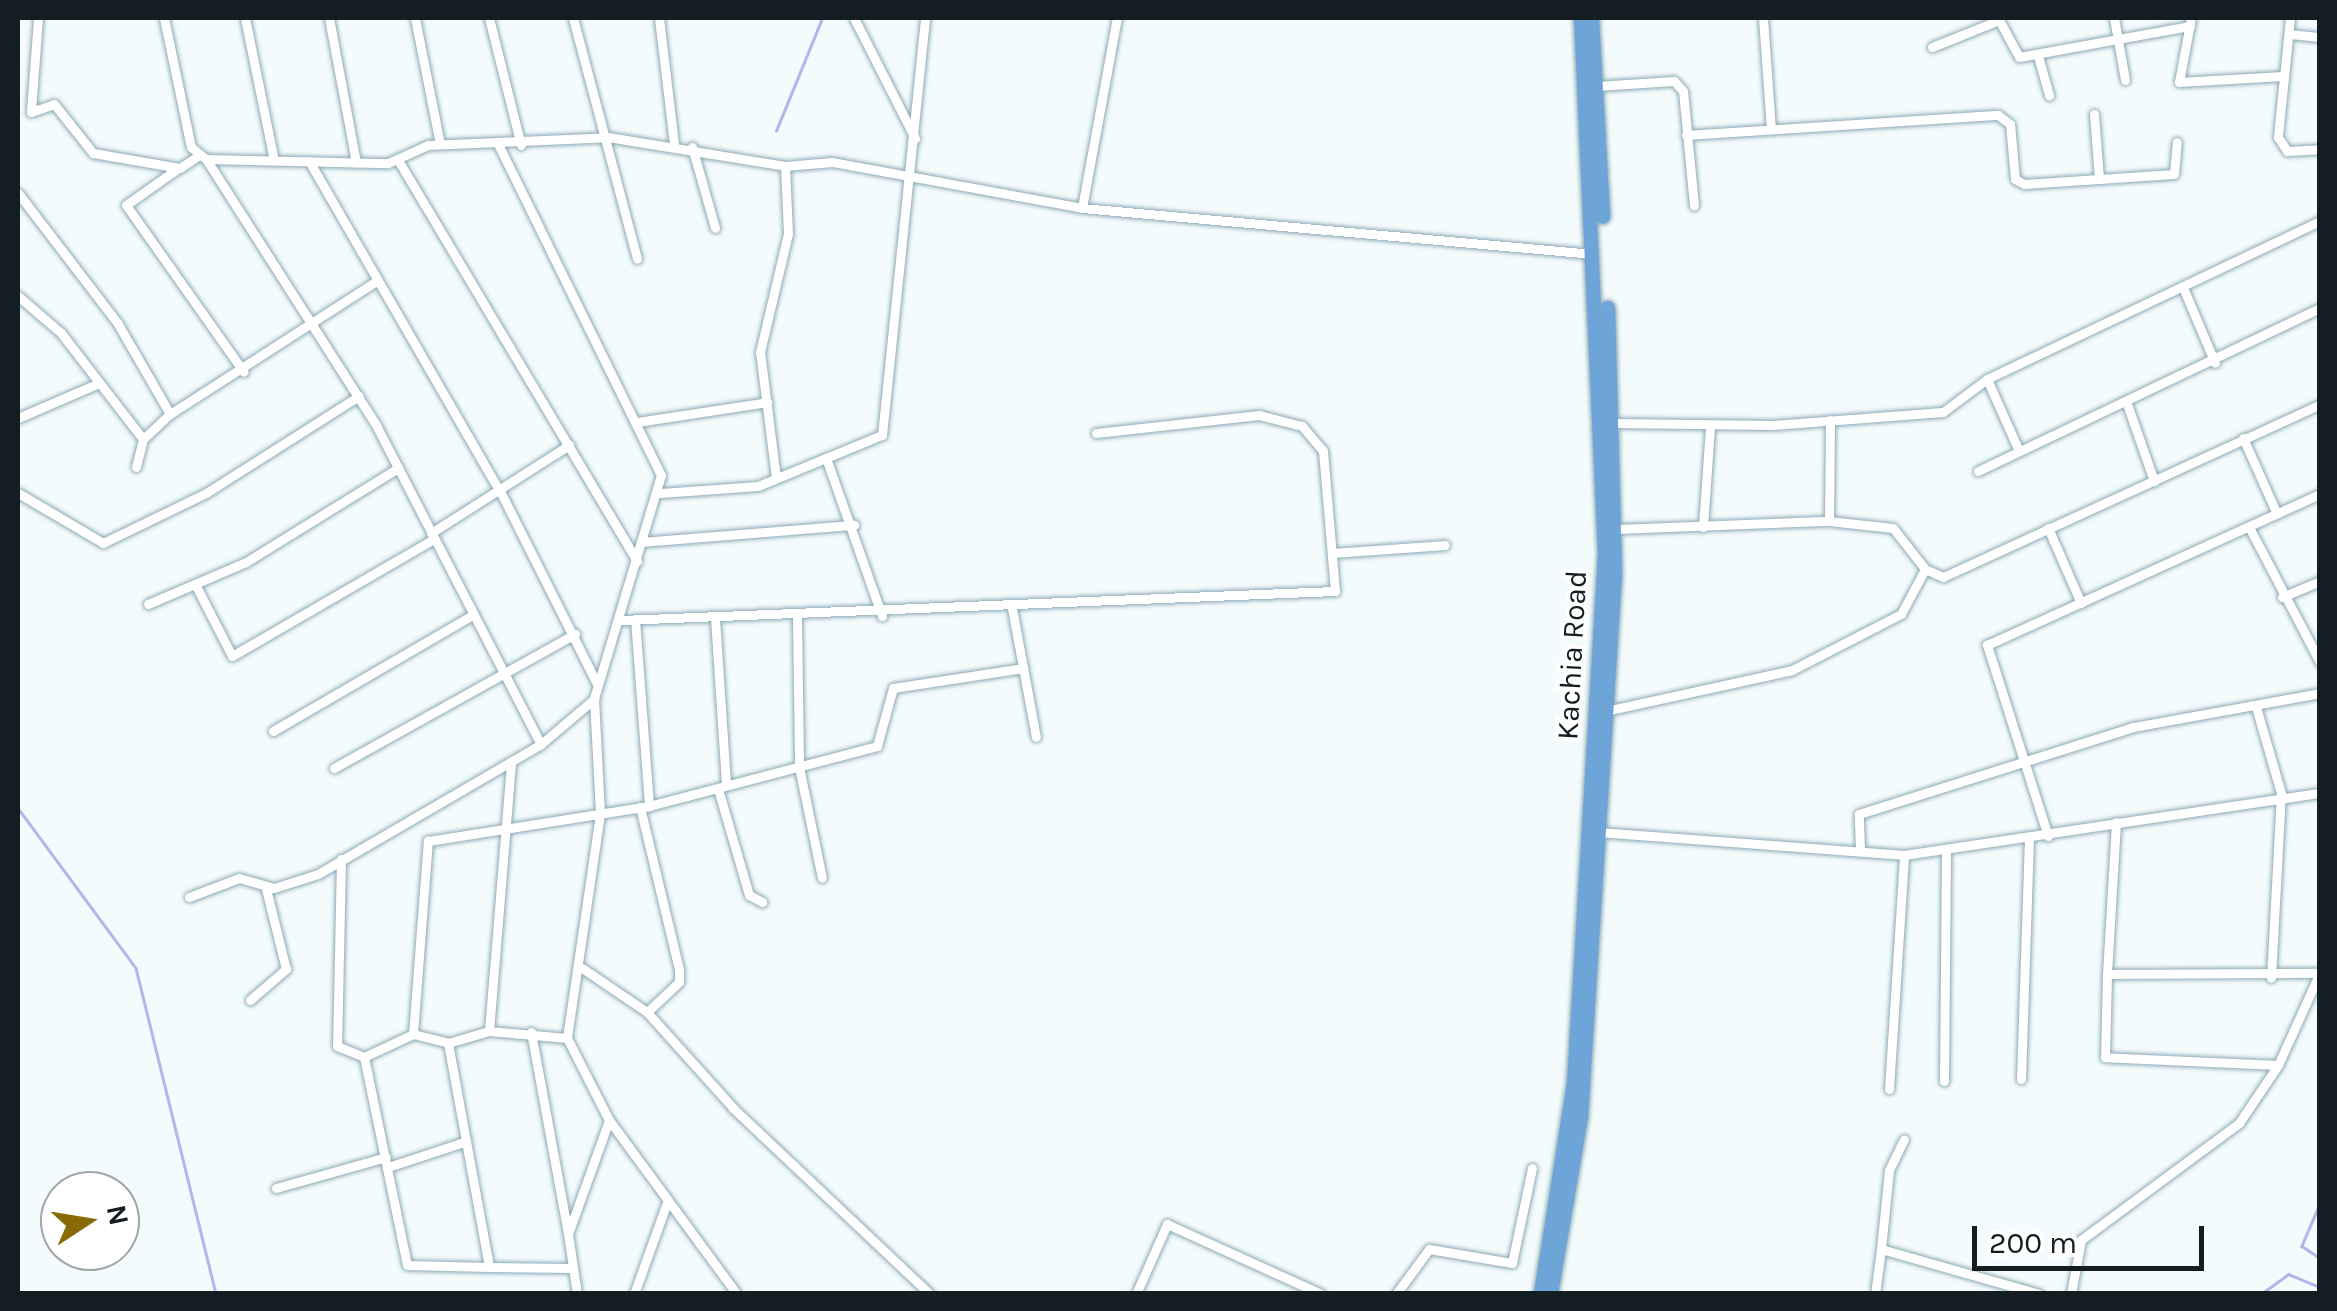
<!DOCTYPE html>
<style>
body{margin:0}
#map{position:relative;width:2337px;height:1311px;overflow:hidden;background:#f4fbfd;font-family:Karla,sans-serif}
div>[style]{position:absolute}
.stream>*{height:2.5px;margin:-1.25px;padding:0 1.25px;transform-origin:1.25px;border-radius:1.25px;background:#aeb9ea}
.roads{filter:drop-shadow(0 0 2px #8baab5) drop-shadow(0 0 2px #8baab5)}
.minor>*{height:9px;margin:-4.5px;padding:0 4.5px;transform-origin:4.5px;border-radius:4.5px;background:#fff}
.highway>*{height:14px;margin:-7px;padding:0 7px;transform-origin:7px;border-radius:7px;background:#6ea5d9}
span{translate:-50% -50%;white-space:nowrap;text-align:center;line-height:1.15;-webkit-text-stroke:8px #fff;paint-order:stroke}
.street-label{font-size:30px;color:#121e22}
.frame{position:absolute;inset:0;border:20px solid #121e22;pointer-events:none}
.north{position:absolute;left:40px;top:1171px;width:100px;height:100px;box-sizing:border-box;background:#fff;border:2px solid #a0a5a7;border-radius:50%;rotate:78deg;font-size:28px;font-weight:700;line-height:40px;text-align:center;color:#121e22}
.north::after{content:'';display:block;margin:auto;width:35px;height:45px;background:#886a08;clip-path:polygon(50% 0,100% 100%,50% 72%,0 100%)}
.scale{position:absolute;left:1972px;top:1226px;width:232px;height:45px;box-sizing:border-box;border:5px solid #121e22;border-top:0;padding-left:12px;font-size:30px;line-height:35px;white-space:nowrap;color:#121e22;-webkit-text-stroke:8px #fff;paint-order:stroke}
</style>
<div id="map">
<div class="stream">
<i style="left:776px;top:131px;width:122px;rotate:-67.8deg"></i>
<i style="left:18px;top:808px;width:199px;rotate:53.6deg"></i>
<i style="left:136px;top:968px;width:336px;rotate:76.2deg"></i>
<i style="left:2320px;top:1204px;width:46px;rotate:113.2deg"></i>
<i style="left:2302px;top:1246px;width:22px;rotate:34deg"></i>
<i style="left:2265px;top:1291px;width:29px;rotate:-36deg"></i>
<i style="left:2288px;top:1274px;width:35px;rotate:22deg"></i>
</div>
<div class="roads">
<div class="minor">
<i style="left:38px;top:18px;width:94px;rotate:94.3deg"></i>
<i style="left:31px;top:112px;width:24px;rotate:-19deg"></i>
<i style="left:54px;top:104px;width:63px;rotate:51.5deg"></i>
<i style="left:93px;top:153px;width:88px;rotate:9.8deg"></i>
<i style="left:180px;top:168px;width:23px;rotate:-34deg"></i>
<i style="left:164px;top:18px;width:132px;rotate:78.2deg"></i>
<i style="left:191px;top:147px;width:19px;rotate:39deg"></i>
<i style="left:206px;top:159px;width:182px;rotate:1.3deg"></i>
<i style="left:388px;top:163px;width:44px;rotate:-24.2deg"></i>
<i style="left:428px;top:145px;width:180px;rotate:-2.5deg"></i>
<i style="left:608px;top:137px;width:179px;rotate:9.3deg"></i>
<i style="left:785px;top:166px;width:47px;rotate:-4.9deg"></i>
<i style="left:832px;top:162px;width:254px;rotate:10.4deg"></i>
<i style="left:1082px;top:208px;width:513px;rotate:5.14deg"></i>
<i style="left:245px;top:18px;width:145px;rotate:78.5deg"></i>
<i style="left:329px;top:18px;width:147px;rotate:79.4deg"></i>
<i style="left:415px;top:18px;width:128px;rotate:78.8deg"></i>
<i style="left:489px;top:18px;width:131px;rotate:75.9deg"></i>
<i style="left:573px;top:18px;width:249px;rotate:75.1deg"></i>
<i style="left:659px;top:18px;width:126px;rotate:83.2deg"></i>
<i style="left:854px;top:18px;width:135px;rotate:63.1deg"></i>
<i style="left:1763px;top:18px;width:111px;rotate:85.9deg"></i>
<i style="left:1998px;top:18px;width:44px;rotate:61.7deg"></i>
<i style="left:2019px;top:57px;width:174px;rotate:-10.3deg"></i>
<i style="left:2114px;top:18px;width:63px;rotate:79.9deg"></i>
<i style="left:2191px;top:18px;width:65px;rotate:100.6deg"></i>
<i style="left:2179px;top:82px;width:104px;rotate:-3.3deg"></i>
<i style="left:2290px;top:18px;width:120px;rotate:95.8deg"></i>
<i style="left:2278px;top:137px;width:17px;rotate:57deg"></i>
<i style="left:2287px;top:151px;width:33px;rotate:-3deg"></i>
<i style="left:2290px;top:34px;width:30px;rotate:6deg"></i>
<i style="left:1932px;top:47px;width:72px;rotate:-21.9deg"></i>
<i style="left:2038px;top:56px;width:41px;rotate:74.2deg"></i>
<i style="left:1596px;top:86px;width:78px;rotate:-3.7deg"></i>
<i style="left:1674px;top:81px;width:13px;rotate:48deg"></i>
<i style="left:1683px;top:91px;width:115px;rotate:84.5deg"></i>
<i style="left:2094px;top:114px;width:65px;rotate:85.6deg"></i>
<i style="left:1686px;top:135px;width:313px;rotate:-3.7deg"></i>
<i style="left:1998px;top:115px;width:15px;rotate:37deg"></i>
<i style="left:2010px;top:124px;width:55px;rotate:84.8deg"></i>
<i style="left:2015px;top:179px;width:10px;rotate:29deg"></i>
<i style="left:2024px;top:184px;width:150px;rotate:-3.8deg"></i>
<i style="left:2174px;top:174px;width:32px;rotate:-85deg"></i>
<i style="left:498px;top:144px;width:369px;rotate:63.8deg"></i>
<i style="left:661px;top:475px;width:234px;rotate:106.7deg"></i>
<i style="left:594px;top:699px;width:115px;rotate:87deg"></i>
<i style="left:600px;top:814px;width:226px;rotate:98.4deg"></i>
<i style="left:567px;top:1038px;width:92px;rotate:62.9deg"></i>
<i style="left:609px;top:1120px;width:216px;rotate:53.7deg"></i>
<i style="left:692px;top:147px;width:84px;rotate:74.1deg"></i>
<i style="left:206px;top:159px;width:316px;rotate:57.4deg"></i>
<i style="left:376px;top:425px;width:359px;rotate:62.7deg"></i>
<i style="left:398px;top:160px;width:467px;rotate:59.2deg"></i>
<i style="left:309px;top:161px;width:384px;rotate:60deg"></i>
<i style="left:501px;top:493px;width:214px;rotate:63.3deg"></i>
<i style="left:177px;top:169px;width:62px;rotate:144.8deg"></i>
<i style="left:126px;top:205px;width:204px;rotate:54.8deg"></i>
<i style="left:18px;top:193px;width:165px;rotate:52.6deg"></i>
<i style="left:118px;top:324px;width:104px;rotate:60deg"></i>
<i style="left:1082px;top:208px;width:193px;rotate:-79.6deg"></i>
<i style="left:2184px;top:290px;width:79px;rotate:67deg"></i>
<i style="left:18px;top:296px;width:57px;rotate:40.7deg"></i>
<i style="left:61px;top:333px;width:134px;rotate:52.3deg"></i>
<i style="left:2126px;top:401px;width:85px;rotate:70.7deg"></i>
<i style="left:18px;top:418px;width:86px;rotate:-23.3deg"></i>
<i style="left:637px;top:422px;width:132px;rotate:-8.7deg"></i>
<i style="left:1614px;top:423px;width:159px;rotate:0.7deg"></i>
<i style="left:1773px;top:425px;width:170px;rotate:-4.4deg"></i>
<i style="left:1943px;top:412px;width:55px;rotate:-36.9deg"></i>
<i style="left:2243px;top:438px;width:83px;rotate:65.9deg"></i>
<i style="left:2019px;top:451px;width:79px;rotate:-114deg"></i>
<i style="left:1987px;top:379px;width:369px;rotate:-25.4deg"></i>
<i style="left:826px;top:458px;width:168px;rotate:70.5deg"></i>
<i style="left:136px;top:467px;width:29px;rotate:-76deg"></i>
<i style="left:143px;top:439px;width:37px;rotate:-43deg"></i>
<i style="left:170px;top:414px;width:247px;rotate:-32.8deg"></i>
<i style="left:1978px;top:471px;width:379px;rotate:-25.5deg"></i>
<i style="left:776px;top:478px;width:127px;rotate:-97.2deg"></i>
<i style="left:760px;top:352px;width:121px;rotate:-76.7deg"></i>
<i style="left:788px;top:234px;width:68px;rotate:-92.5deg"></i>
<i style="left:18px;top:493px;width:99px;rotate:30.5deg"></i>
<i style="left:103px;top:543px;width:114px;rotate:-25.9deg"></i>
<i style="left:206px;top:493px;width:181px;rotate:-32.4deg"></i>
<i style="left:661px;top:493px;width:97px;rotate:-4.1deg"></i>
<i style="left:758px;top:486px;width:134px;rotate:-22.4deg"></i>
<i style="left:882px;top:435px;width:419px;rotate:-84.1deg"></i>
<i style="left:1829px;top:521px;width:101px;rotate:-89.4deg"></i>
<i style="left:1703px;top:527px;width:101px;rotate:-86deg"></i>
<i style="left:2249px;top:527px;width:153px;rotate:62.3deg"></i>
<i style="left:2048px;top:528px;width:82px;rotate:66.3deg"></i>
<i style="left:1616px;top:529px;width:213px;rotate:-2.2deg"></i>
<i style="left:1829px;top:521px;width:64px;rotate:6.2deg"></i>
<i style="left:1893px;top:528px;width:52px;rotate:52deg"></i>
<i style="left:1925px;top:569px;width:20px;rotate:24deg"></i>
<i style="left:1943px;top:577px;width:415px;rotate:-24.6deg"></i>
<i style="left:431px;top:533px;width:164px;rotate:-32.5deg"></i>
<i style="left:641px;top:542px;width:214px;rotate:-4.6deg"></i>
<i style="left:1333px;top:553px;width:112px;rotate:-4.1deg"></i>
<i style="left:195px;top:584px;width:81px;rotate:62.8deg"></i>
<i style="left:232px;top:656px;width:233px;rotate:-30.1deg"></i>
<i style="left:2282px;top:597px;width:41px;rotate:-22.8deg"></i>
<i style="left:148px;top:604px;width:107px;rotate:-23.2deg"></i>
<i style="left:246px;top:562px;width:179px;rotate:-31.7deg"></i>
<i style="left:1012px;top:608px;width:131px;rotate:79.5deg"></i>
<i style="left:797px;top:617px;width:150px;rotate:89.2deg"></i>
<i style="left:799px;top:767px;width:113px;rotate:78.3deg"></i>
<i style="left:715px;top:618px;width:167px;rotate:86.2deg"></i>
<i style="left:635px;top:619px;width:188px;rotate:85.7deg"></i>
<i style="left:622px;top:620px;width:714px;rotate:-2.33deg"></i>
<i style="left:1335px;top:591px;width:141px;rotate:-94.9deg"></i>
<i style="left:1323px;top:451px;width:33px;rotate:-130deg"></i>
<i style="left:1302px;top:426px;width:44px;rotate:-165.7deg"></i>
<i style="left:1259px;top:415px;width:164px;rotate:173.7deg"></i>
<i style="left:2256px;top:707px;width:90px;rotate:73.8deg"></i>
<i style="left:2281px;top:793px;width:185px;rotate:93.1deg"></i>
<i style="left:1606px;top:711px;width:190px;rotate:-12.4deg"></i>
<i style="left:1792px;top:670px;width:123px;rotate:-27.2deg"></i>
<i style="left:1901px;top:614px;width:51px;rotate:-61.9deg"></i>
<i style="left:273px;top:731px;width:230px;rotate:-30.2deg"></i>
<i style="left:334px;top:768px;width:276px;rotate:-29.1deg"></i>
<i style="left:718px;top:789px;width:110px;rotate:73.7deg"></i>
<i style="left:749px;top:895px;width:15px;rotate:28deg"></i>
<i style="left:640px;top:807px;width:168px;rotate:76.5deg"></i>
<i style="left:679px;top:970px;width:12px;rotate:90deg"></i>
<i style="left:679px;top:982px;width:44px;rotate:136.8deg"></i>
<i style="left:1599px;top:832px;width:306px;rotate:4.3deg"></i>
<i style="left:1904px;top:855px;width:421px;rotate:-8.5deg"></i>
<i style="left:2048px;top:836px;width:201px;rotate:-107.7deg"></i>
<i style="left:1987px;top:645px;width:366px;rotate:-24.4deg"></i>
<i style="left:1860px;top:850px;width:36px;rotate:-92deg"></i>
<i style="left:1859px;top:814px;width:287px;rotate:-17.6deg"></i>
<i style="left:2133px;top:727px;width:190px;rotate:-10.3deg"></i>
<i style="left:341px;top:859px;width:187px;rotate:91.2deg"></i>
<i style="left:337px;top:1046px;width:29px;rotate:22deg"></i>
<i style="left:364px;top:1057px;width:54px;rotate:-25.1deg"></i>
<i style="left:413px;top:1034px;width:36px;rotate:14deg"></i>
<i style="left:448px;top:1043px;width:43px;rotate:-16.3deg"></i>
<i style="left:489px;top:1031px;width:78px;rotate:5.1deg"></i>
<i style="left:189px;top:897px;width:53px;rotate:-20.8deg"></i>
<i style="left:239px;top:878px;width:36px;rotate:16deg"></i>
<i style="left:274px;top:888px;width:46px;rotate:-17.7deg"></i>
<i style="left:318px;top:874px;width:258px;rotate:-30.2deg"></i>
<i style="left:541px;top:744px;width:70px;rotate:-40.3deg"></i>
<i style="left:582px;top:968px;width:78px;rotate:34.1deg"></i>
<i style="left:647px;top:1012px;width:129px;rotate:48.1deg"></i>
<i style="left:733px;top:1108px;width:271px;rotate:43.4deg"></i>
<i style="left:2107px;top:974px;width:152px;rotate:-86.6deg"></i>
<i style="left:250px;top:1000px;width:48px;rotate:-40.7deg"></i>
<i style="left:286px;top:969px;width:82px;rotate:-104deg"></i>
<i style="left:489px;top:1031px;width:269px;rotate:-85.3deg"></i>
<i style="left:531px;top:1032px;width:205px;rotate:79.6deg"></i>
<i style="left:413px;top:1034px;width:194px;rotate:-85.6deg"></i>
<i style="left:428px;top:841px;width:224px;rotate:-9deg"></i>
<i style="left:649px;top:806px;width:236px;rotate:-14.7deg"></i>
<i style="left:877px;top:746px;width:60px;rotate:-74.6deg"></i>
<i style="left:893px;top:688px;width:132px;rotate:-8.7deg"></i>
<i style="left:448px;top:1043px;width:228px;rotate:79.6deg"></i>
<i style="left:489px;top:1267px;width:81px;rotate:0.7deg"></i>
<i style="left:364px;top:1057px;width:212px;rotate:78.3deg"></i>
<i style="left:407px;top:1265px;width:82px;rotate:1.4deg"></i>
<i style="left:2278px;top:1065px;width:97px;rotate:-65.6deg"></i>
<i style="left:2021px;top:1079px;width:241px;rotate:-88.1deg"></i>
<i style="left:1944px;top:1081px;width:232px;rotate:-89.5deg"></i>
<i style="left:1889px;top:1089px;width:234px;rotate:-86.3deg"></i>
<i style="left:388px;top:1167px;width:80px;rotate:-18.2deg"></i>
<i style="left:276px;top:1188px;width:114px;rotate:-15.7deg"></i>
<i style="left:1881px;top:1249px;width:79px;rotate:-84.2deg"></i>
<i style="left:1889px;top:1170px;width:34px;rotate:-64deg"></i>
<i style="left:577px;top:1294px;width:61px;rotate:-98.5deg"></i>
<i style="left:568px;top:1234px;width:121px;rotate:-70.2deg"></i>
<i style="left:634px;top:1294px;width:95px;rotate:-70.2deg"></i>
<i style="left:1136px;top:1294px;width:77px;rotate:-66.1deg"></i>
<i style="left:1167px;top:1224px;width:169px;rotate:24.4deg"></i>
<i style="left:1396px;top:1294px;width:56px;rotate:-53.7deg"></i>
<i style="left:1429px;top:1249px;width:84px;rotate:9.6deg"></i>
<i style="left:1512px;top:1263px;width:97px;rotate:-78.1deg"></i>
<i style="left:1875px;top:1294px;width:45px;rotate:-82.4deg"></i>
<i style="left:1881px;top:1249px;width:164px;rotate:15.9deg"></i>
<i style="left:2071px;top:1294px;width:55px;rotate:-79.5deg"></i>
<i style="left:2081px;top:1240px;width:197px;rotate:-36.5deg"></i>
<i style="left:2239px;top:1123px;width:70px;rotate:-56.1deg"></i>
<i style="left:2278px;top:1065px;width:173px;rotate:-177.4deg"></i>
<i style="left:2105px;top:1057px;width:83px;rotate:-88.6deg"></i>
<i style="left:2107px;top:974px;width:213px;rotate:-0.3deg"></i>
</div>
<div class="highway">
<i style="left:1592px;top:18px;width:199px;rotate:86.8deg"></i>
<i style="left:1541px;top:1294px;width:213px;rotate:-81.1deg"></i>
<i style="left:1574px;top:1084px;width:531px;rotate:-86.65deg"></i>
<i style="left:1605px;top:554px;width:537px;rotate:-92.56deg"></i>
<i style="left:1551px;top:1294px;width:180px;rotate:-80.4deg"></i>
<i style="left:1581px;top:1117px;width:545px;rotate:-86.42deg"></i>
<i style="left:1615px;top:573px;width:265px;rotate:-91.5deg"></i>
</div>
</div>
<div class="street-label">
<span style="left:1572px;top:655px;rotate:-87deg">Kachia Road</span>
</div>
<div class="frame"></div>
<div class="north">N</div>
<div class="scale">200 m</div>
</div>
